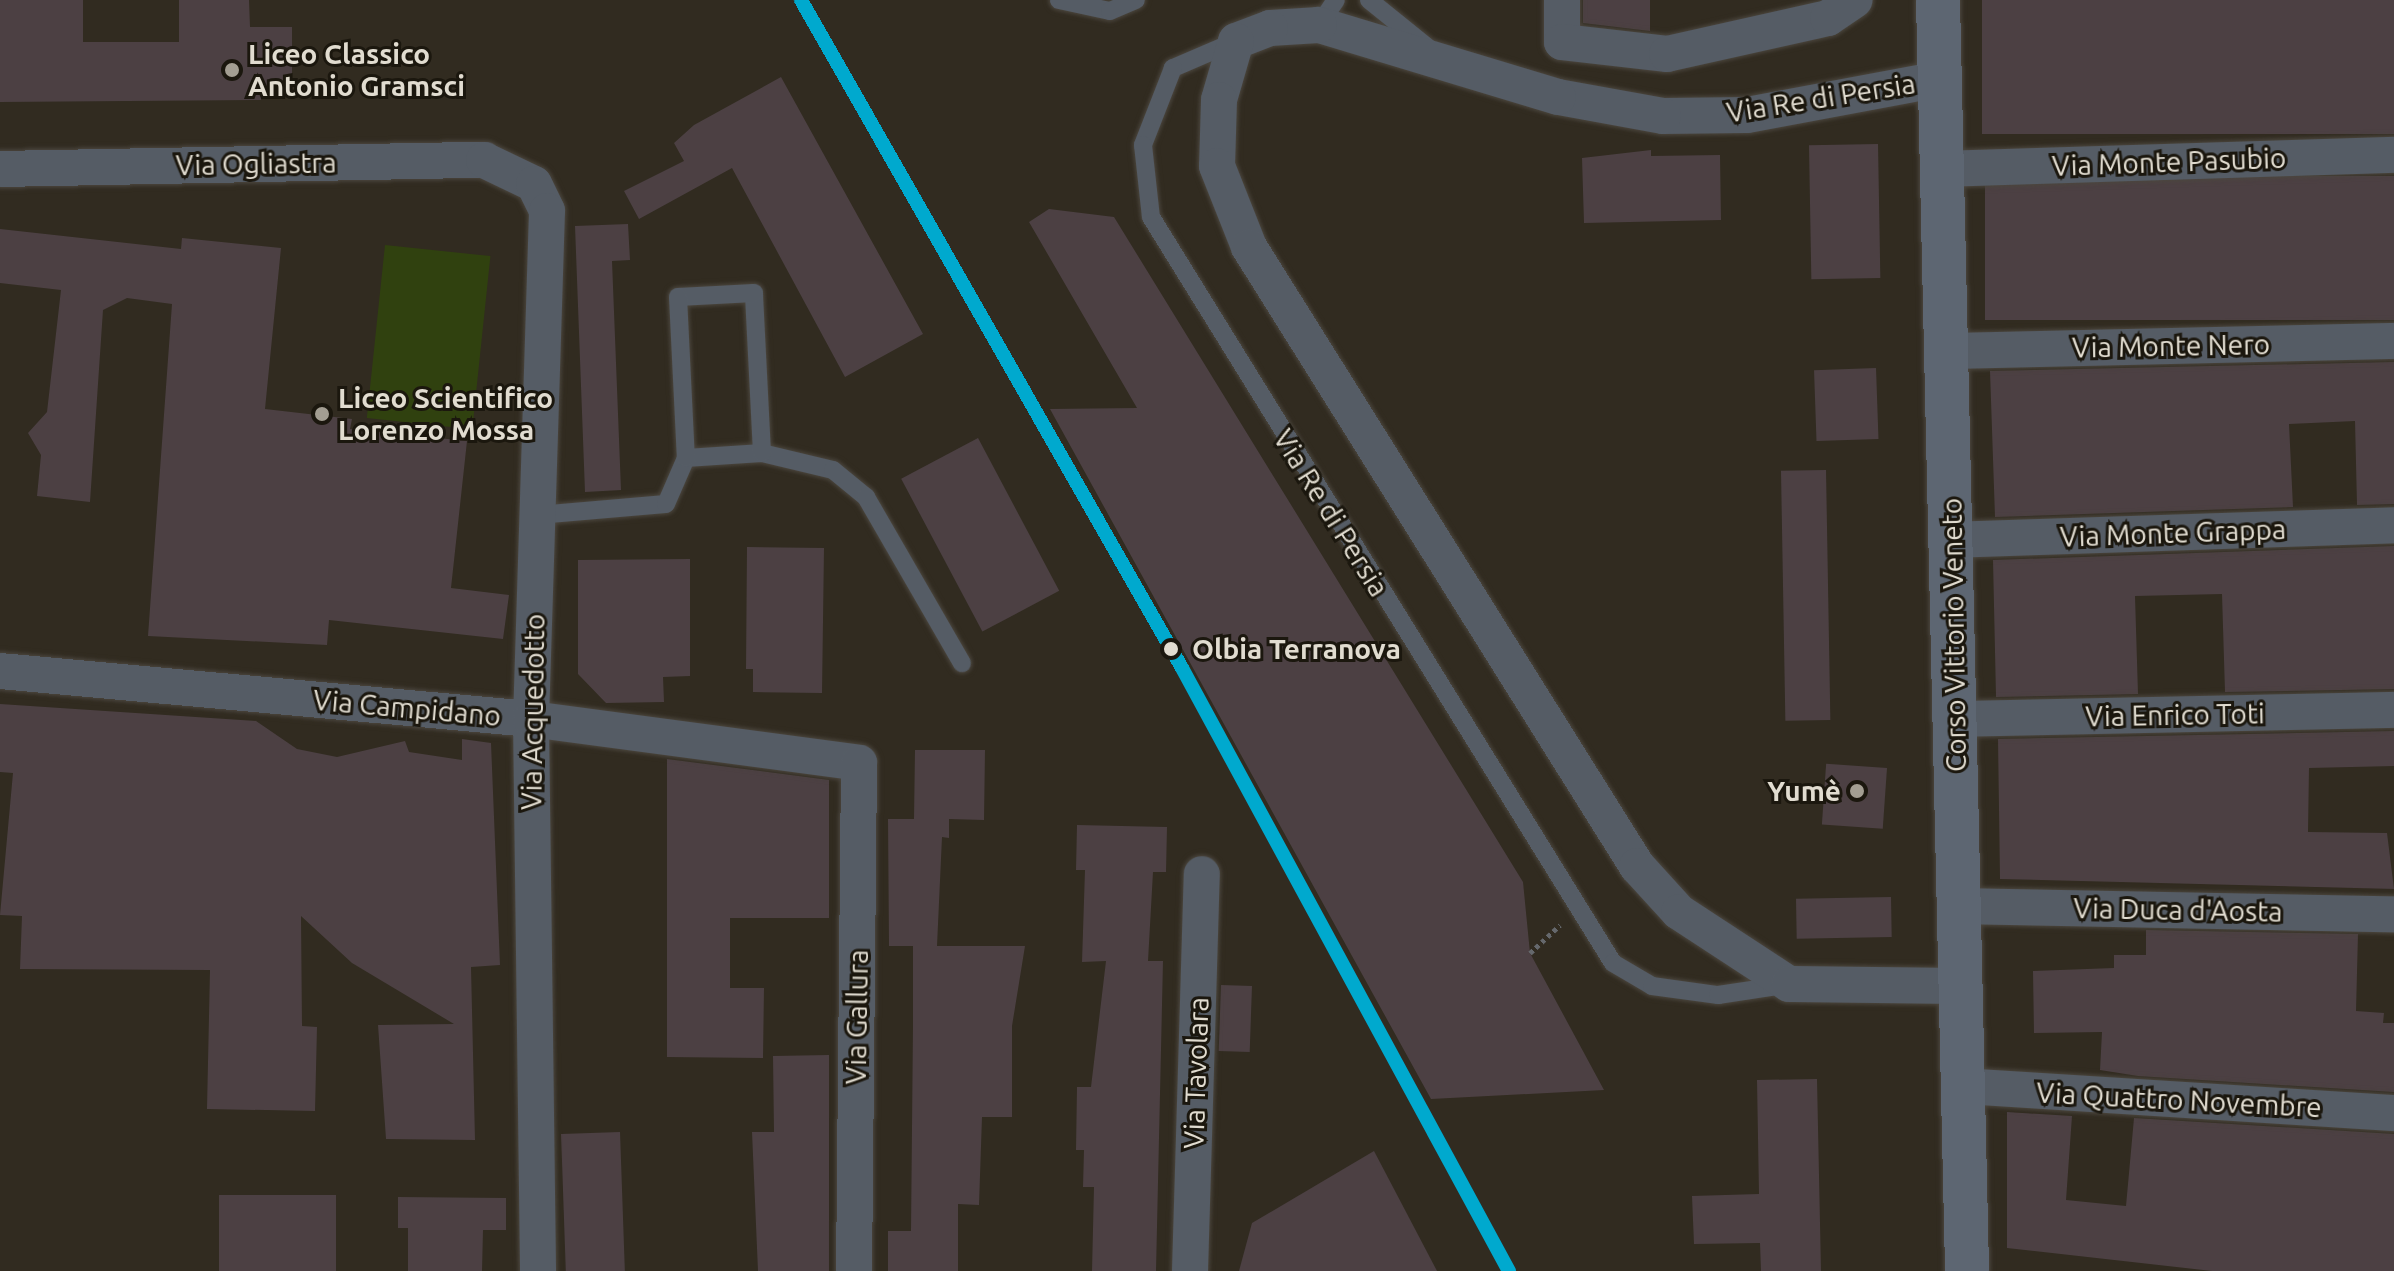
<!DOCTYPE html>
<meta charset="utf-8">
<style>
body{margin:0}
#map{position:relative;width:2394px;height:1271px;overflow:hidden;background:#312b20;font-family:Ubuntu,sans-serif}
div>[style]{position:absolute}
.green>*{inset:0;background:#30410f;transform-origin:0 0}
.building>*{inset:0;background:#4c4043;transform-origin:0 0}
.path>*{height:5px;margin-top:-2.5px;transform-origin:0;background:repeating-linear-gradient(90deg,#65686c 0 4px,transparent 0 8px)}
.roads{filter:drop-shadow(0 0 2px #4b463e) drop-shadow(0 0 2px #4b463e)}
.lane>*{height:18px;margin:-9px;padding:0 9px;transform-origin:9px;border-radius:9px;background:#555c65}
.street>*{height:36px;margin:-18px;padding:0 18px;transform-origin:18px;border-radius:18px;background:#555c65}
.secondary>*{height:44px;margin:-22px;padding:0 22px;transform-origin:22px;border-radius:22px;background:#5d6672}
.rail-1>*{height:14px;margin:-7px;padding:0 7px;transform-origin:7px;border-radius:7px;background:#00a9ce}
.dots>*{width:22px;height:22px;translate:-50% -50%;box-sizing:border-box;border:4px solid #1b170e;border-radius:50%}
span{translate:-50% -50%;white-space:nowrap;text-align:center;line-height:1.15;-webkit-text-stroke:6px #1b170e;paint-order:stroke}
.poi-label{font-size:28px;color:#e1dcd0;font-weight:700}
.left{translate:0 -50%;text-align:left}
.right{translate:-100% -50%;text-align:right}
.street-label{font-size:28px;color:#e1dcd0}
.stop-label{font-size:28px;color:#e1dcd0;font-weight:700}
</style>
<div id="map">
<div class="green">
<i style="left:385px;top:245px;width:106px;height:174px;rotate:6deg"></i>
</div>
<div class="building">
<i style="clip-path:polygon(0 0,83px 0,83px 42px,179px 42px,179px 0,249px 0,250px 27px,292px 27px,292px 93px,261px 93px,261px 100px,0 102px)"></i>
<i style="clip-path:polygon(1583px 0,1650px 0,1650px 31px,1583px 23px)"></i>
<i style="left:2394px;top:0;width:134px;height:412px;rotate:90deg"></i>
<i style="clip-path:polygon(781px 77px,923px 334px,845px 377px,732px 168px,639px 219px,624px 191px,684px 161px,674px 143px,694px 125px)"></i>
<i style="left:1878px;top:144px;width:134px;height:69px;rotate:89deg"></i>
<i style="clip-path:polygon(1651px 150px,1651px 156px,1720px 155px,1721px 220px,1584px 223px,1582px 158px)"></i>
<i style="left:2394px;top:176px;width:144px;height:409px;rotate:90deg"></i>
<i style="clip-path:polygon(1049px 209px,1114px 217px,1523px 882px,1530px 953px,1604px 1090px,1431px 1099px,1050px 409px,1137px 408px,1029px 222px)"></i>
<i style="clip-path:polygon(628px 224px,630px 260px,612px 261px,621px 490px,585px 492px,575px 226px)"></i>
<i style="clip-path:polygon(0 229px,181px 249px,182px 238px,281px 248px,265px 409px,352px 419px,350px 429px,467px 441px,451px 588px,509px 595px,503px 639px,329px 620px,327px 645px,148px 636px,172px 304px,127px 298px,103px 310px,90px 502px,37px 496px,41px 455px,28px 433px,47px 412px,61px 290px,0 283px)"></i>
<i style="clip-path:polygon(2394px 362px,2394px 504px,2357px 505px,2355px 421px,2289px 424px,2293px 507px,1995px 517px,1990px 371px)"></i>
<i style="left:1876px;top:368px;width:71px;height:62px;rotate:88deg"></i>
<i style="left:978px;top:438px;width:173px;height:87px;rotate:62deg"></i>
<i style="left:1826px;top:470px;width:250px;height:45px;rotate:89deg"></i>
<i style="clip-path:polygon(2394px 546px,2394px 689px,2225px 692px,2222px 594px,2135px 596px,2138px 694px,1996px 697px,1993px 560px)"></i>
<i style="clip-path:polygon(747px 547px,824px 548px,822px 693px,753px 692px,753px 669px,746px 669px)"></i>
<i style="clip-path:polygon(690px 559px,690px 676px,663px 677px,664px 702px,606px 703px,578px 674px,578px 560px)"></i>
<i style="clip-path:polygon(0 704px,256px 721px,297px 749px,337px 757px,405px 741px,409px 752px,462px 760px,462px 739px,491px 743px,500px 965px,471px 967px,475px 1140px,386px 1139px,378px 1025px,454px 1024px,352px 963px,301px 916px,302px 1026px,317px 1027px,315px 1111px,207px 1109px,210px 970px,20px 969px,22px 916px,0 915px,13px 773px,0 772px)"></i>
<i style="clip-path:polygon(2394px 731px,2394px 766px,2309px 768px,2308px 832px,2387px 833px,2394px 889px,2000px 879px,1998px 739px)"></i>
<i style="clip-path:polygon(915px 750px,985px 750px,984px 820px,949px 819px,949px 838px,942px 837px,937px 946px,1025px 946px,1012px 1026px,1012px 1117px,982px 1117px,979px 1205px,958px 1204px,958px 1271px,888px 1271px,888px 1231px,911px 1231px,913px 1024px,913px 946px,889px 946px,888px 819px,914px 819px)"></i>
<i style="clip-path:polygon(667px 759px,829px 780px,829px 918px,730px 918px,730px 988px,764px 988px,763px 1058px,667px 1057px)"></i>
<i style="left:1887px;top:768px;width:61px;height:61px;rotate:94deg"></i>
<i style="clip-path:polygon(1077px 825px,1167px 827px,1166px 872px,1153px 872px,1148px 961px,1163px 961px,1156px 1271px,1092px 1271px,1094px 1187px,1083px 1187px,1084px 1150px,1076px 1150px,1077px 1087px,1091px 1087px,1106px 961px,1082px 962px,1085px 870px,1076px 870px)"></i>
<i style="left:1891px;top:897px;width:40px;height:95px;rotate:89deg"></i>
<i style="clip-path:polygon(2146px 930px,2358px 934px,2356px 1011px,2384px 1013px,2383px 1023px,2394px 1023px,2394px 1092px,2138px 1076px,2100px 1070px,2102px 1032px,2034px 1033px,2033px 971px,2114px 968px,2114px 955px,2146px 955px)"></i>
<i style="left:1221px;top:985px;width:31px;height:66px;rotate:2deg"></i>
<i style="clip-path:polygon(829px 1055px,829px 1271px,758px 1271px,752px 1132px,774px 1132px,773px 1056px)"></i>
<i style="clip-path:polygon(1817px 1079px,1821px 1271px,1761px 1271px,1760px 1243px,1694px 1244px,1692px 1196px,1759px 1194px,1757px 1080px)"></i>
<i style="clip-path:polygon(2007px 1112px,2072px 1116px,2066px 1200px,2126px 1206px,2134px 1118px,2394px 1134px,2394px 1271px,2212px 1271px,2007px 1248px)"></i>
<i style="left:620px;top:1132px;width:139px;height:59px;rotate:88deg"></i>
<i style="clip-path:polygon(1374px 1151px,1437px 1271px,1239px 1271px,1252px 1223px)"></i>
<i style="left:219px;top:1195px;width:117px;height:76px"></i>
<i style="clip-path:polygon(398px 1197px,506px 1198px,506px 1230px,483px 1230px,482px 1271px,408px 1271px,408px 1228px,398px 1228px)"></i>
</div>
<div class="path">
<i style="left:1530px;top:953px;width:41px;rotate:-43deg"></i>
</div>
<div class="roads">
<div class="lane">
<i style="left:1059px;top:0;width:52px;rotate:12.2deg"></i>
<i style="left:1110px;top:11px;width:28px;rotate:-23deg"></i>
<i style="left:1369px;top:0;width:80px;rotate:38.9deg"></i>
<i style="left:1319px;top:25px;width:30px;rotate:-56deg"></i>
<i style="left:1236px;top:41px;width:69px;rotate:156.8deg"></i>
<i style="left:1173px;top:68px;width:83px;rotate:111.3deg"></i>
<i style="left:1143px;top:145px;width:72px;rotate:83.7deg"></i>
<i style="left:1151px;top:217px;width:877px;rotate:58.23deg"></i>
<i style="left:1613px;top:963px;width:45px;rotate:30.5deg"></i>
<i style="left:1652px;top:986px;width:67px;rotate:7.8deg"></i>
<i style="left:1718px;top:995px;width:68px;rotate:-8.5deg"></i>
<i style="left:762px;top:453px;width:73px;rotate:13.5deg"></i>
<i style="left:833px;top:470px;width:43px;rotate:39.3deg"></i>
<i style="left:866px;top:497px;width:192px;rotate:60deg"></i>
<i style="left:538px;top:515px;width:128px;rotate:-4.9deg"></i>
<i style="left:666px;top:504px;width:50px;rotate:-66.5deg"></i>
<i style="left:686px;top:458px;width:76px;rotate:-3.8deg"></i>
<i style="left:762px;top:453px;width:160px;rotate:-92.9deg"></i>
<i style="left:754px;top:293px;width:76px;rotate:177deg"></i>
<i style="left:678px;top:297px;width:161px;rotate:87.2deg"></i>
</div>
<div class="street">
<i style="left:1562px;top:0;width:42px;rotate:90deg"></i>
<i style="left:1562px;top:42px;width:106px;rotate:6.5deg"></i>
<i style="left:1667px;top:54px;width:165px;rotate:-12.6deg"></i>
<i style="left:1828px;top:18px;width:32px;rotate:-34deg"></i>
<i style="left:1940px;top:79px;width:196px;rotate:169.4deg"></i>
<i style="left:1747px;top:115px;width:84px;rotate:179.3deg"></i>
<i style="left:1663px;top:116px;width:107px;rotate:-169.7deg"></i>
<i style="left:1558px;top:97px;width:250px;rotate:-163.2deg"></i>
<i style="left:1319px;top:25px;width:49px;rotate:176.5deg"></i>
<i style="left:1270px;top:28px;width:36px;rotate:159deg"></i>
<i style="left:1236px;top:41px;width:61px;rotate:106.1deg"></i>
<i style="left:1219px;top:100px;width:66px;rotate:91.7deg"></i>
<i style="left:1217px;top:166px;width:87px;rotate:68.4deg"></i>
<i style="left:1249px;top:247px;width:731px;rotate:57.92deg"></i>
<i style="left:1637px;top:866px;width:62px;rotate:47.6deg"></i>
<i style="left:1679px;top:912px;width:131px;rotate:33.2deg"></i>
<i style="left:1789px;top:984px;width:172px;rotate:0.7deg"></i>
<i style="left:0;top:169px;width:484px;rotate:-1.1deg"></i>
<i style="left:484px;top:160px;width:55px;rotate:25.6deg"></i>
<i style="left:534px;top:184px;width:30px;rotate:64deg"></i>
<i style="left:547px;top:211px;width:508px;rotate:91.8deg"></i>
<i style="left:531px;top:719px;width:552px;rotate:89.27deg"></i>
<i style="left:1943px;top:169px;width:451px;rotate:-1.8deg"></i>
<i style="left:1948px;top:351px;width:446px;rotate:-1.3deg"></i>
<i style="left:1951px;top:540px;width:443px;rotate:-1.9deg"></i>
<i style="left:0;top:671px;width:533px;rotate:5.17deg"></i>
<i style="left:531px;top:719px;width:331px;rotate:7.6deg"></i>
<i style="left:859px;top:763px;width:508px;rotate:90.56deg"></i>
<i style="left:1957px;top:719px;width:437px;rotate:-1.2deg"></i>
<i style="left:1962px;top:906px;width:432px;rotate:1.1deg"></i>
<i style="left:1963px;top:1086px;width:432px;rotate:3.6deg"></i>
<i style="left:1190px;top:1271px;width:397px;rotate:-88.3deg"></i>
</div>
<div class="secondary">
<i style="left:1938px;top:0;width:1271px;rotate:88.69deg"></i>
</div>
</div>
<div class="rail-1">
<i style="left:801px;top:0;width:769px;rotate:60.3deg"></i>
<i style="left:1182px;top:668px;width:686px;rotate:61.53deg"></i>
</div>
<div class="dots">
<i style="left:232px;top:70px;background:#a39e92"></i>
<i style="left:322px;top:414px;background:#a39e92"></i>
<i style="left:1171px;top:649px;background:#e1dcd0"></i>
<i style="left:1857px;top:791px;background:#a39e92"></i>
</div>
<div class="poi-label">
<span class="left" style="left:248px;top:70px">Liceo Classico<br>Antonio Gramsci</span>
<span class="left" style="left:338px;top:414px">Liceo Scientifico<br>Lorenzo Mossa</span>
<span class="right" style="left:1841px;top:791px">Yumè</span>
</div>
<div class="street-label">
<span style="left:1821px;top:98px;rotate:-9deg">Via Re di Persia</span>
<span style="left:2169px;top:162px;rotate:-2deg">Via Monte Pasubio</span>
<span style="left:256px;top:164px;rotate:-1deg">Via Ogliastra</span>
<span style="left:2171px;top:346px;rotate:-1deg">Via Monte Nero</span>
<span style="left:1331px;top:513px;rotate:58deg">Via Re di Persia</span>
<span style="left:2173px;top:533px;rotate:-2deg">Via Monte Grappa</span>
<span style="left:1954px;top:635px;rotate:-91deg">Corso Vittorio Veneto</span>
<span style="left:407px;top:708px;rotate:5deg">Via Campidano</span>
<span style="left:533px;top:712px;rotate:-89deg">Via Acquedotto</span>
<span style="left:2175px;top:715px;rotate:-1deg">Via Enrico Toti</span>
<span style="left:2178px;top:910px;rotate:1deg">Via Duca d'Aosta</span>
<span style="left:857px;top:1017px;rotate:-89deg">Via Gallura</span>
<span style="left:1196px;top:1073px;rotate:-88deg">Via Tavolara</span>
<span style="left:2179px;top:1100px;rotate:3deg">Via Quattro Novembre</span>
</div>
<div class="stop-label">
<span class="left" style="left:1192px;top:649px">Olbia Terranova</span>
</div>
</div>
